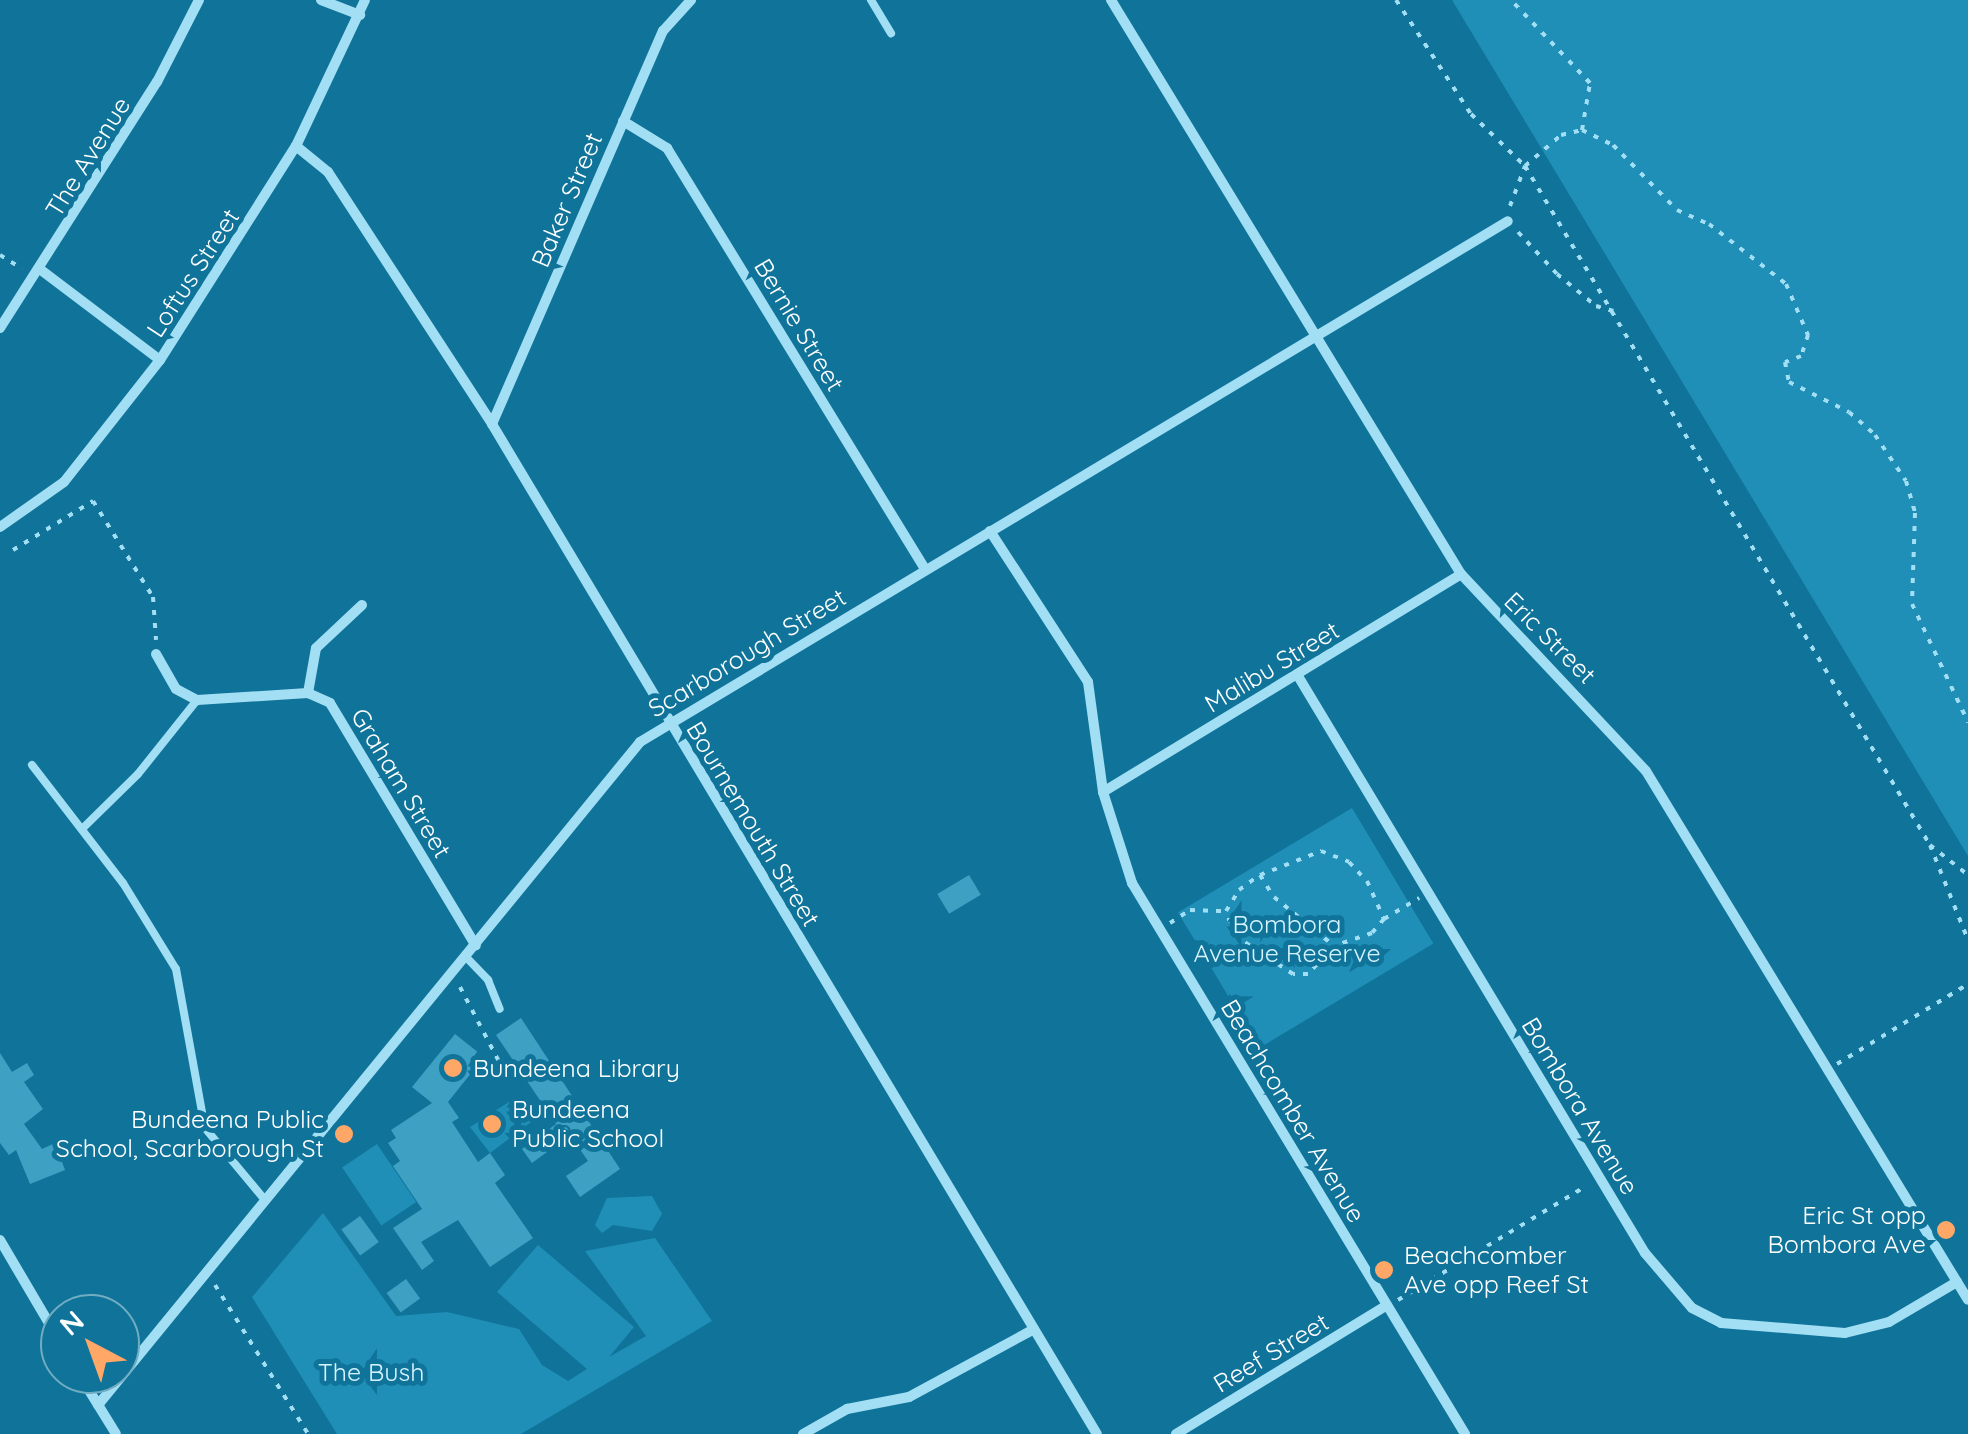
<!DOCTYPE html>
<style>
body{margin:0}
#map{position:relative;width:1968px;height:1434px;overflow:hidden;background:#10749a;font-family:Quicksand,sans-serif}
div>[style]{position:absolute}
.green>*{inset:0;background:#1f8fb7;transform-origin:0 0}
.building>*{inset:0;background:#3ea0c3;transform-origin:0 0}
.path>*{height:4px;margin-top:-2px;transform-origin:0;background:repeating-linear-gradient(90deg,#a2dff4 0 5px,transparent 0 13px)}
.lane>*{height:8px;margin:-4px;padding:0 4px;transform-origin:4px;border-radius:4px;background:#a2dff4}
.street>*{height:10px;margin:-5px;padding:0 5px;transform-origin:5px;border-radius:5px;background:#a2dff4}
.dots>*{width:28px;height:28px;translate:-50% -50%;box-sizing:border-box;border:5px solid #10749a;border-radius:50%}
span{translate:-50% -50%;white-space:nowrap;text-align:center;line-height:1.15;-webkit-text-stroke:10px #10749a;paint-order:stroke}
.street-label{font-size:25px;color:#fff}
.park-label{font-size:25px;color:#d3f3fe}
.poi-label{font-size:25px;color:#fff}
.left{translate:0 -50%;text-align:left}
.right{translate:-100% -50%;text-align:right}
.north{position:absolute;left:40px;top:1294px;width:100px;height:100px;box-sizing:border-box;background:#10749a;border:2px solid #70acc2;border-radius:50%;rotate:319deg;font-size:28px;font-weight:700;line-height:40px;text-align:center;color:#fff}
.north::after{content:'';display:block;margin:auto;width:35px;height:45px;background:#ffa766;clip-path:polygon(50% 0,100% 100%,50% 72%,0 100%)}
</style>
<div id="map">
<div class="green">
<i style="clip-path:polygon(1452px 0,1968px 0,1968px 856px)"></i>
<i style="left:1352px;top:808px;width:158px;height:203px;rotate:59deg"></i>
<i style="clip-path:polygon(515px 1098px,531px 1122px,490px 1153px,470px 1127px)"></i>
<i style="left:377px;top:1144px;width:70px;height:42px;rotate:56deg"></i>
<i style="clip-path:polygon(652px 1196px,662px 1214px,652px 1231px,613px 1225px,602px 1233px,595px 1225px,607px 1198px)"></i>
<i style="clip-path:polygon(323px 1213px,396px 1316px,447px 1312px,519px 1329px,542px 1365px,568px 1381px,587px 1369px,497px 1292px,538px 1245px,634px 1327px,609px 1357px,646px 1336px,585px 1251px,655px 1238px,712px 1321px,521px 1434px,337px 1434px,252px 1297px)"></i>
</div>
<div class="building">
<i style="left:969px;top:875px;width:23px;height:37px;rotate:59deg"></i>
<i style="clip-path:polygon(521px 1018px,620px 1169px,580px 1197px,566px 1176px,588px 1161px,570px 1135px,532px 1163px,522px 1149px,556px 1124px,496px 1035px)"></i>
<i style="clip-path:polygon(455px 1034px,484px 1057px,448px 1102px,459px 1118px,452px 1122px,478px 1162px,490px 1153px,505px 1175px,495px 1183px,533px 1238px,490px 1267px,458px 1220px,421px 1242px,434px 1261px,422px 1270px,393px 1228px,422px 1209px,393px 1166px,400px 1161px,388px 1143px,396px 1138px,391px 1130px,432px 1103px,412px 1087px)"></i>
<i style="clip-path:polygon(0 1053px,12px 1072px,27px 1063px,34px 1075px,24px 1082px,43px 1109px,24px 1124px,42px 1149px,55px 1143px,65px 1170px,30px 1184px,16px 1150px,9px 1155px,0 1143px)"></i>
<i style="left:360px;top:1216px;width:32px;height:23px;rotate:54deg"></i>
<i style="left:406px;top:1279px;width:24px;height:24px;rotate:54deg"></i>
</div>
<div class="path">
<i style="left:1396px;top:0;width:136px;rotate:56.7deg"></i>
<i style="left:1471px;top:114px;width:75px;rotate:43.9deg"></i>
<i style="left:1525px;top:166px;width:791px;rotate:59.19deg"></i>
<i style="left:1930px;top:845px;width:102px;rotate:68.2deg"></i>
<i style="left:1582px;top:130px;width:34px;rotate:26deg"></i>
<i style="left:1613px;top:145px;width:91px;rotate:45.4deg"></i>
<i style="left:1677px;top:210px;width:35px;rotate:24deg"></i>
<i style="left:1709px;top:224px;width:98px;rotate:37.9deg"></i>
<i style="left:1786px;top:284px;width:56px;rotate:66.7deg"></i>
<i style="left:1808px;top:335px;width:22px;rotate:108deg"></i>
<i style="left:1801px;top:356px;width:17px;rotate:159deg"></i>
<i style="left:1785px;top:362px;width:20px;rotate:79deg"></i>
<i style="left:1789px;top:382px;width:67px;rotate:26.6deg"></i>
<i style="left:1849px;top:412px;width:35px;rotate:41deg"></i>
<i style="left:1875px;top:435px;width:55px;rotate:56deg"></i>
<i style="left:1906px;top:481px;width:33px;rotate:74deg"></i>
<i style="left:1915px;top:513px;width:91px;rotate:91.9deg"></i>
<i style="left:1912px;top:604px;width:131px;rotate:64.6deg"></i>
<i style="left:1510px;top:206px;width:43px;rotate:-69.4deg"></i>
<i style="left:1525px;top:166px;width:48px;rotate:-40.7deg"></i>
<i style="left:1561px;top:135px;width:22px;rotate:-13deg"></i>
<i style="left:1582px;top:130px;width:48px;rotate:-80.3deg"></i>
<i style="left:1590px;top:83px;width:115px;rotate:-133.6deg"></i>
<i style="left:1518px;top:232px;width:57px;rotate:47.1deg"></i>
<i style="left:1557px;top:274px;width:50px;rotate:39.4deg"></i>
<i style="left:1596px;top:306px;width:18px;rotate:16deg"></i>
<i style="left:0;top:255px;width:26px;rotate:32deg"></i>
<i style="left:13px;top:550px;width:94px;rotate:-31.5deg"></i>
<i style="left:93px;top:501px;width:113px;rotate:58deg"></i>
<i style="left:153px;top:597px;width:43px;rotate:86deg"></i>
<i style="left:1930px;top:845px;width:48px;rotate:38.3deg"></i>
<i style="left:1321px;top:851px;width:30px;rotate:21deg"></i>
<i style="left:1349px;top:862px;width:26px;rotate:47deg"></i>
<i style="left:1367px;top:881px;width:42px;rotate:65.9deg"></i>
<i style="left:1384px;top:919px;width:18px;rotate:131deg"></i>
<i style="left:1372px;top:933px;width:40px;rotate:161.1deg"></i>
<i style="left:1334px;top:946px;width:38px;rotate:133deg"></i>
<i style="left:1308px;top:974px;width:15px;rotate:180deg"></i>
<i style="left:1293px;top:974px;width:71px;rotate:-146.5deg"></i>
<i style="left:1234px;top:935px;width:25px;rotate:-108deg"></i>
<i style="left:1226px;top:911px;width:25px;rotate:-58deg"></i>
<i style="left:1239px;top:890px;width:26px;rotate:-36deg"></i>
<i style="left:1260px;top:875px;width:66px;rotate:-21.5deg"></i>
<i style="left:1260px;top:875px;width:26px;rotate:58deg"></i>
<i style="left:1274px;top:897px;width:77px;rotate:39.2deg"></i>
<i style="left:1384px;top:919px;width:41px;rotate:-31deg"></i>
<i style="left:1170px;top:923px;width:24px;rotate:-33deg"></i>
<i style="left:1190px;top:910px;width:36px;rotate:2deg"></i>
<i style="left:460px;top:987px;width:104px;rotate:62.4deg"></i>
<i style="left:1837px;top:1064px;width:153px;rotate:-31.4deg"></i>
<i style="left:215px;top:1285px;width:176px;rotate:58deg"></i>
<i style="left:1398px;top:1300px;width:220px;rotate:-31.2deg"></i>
</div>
<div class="lane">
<i style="left:871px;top:0;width:39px;rotate:59deg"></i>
<i style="left:32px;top:765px;width:149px;rotate:52.4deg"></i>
<i style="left:123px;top:883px;width:101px;rotate:58.4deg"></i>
<i style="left:176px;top:969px;width:162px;rotate:79.7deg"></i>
<i style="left:205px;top:1128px;width:94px;rotate:50.2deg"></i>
<i style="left:82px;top:829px;width:78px;rotate:-44.5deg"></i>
<i style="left:138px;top:774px;width:95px;rotate:-51.4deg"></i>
<i style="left:466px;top:957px;width:32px;rotate:46deg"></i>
<i style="left:488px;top:980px;width:31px;rotate:68deg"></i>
</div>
<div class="street">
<i style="left:321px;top:0;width:42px;rotate:21deg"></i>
<i style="left:1111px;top:0;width:672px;rotate:58.63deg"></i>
<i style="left:1461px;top:574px;width:270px;rotate:46.8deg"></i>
<i style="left:1646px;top:771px;width:619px;rotate:58.67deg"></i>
<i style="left:623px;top:121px;width:52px;rotate:31.5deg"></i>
<i style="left:667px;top:148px;width:494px;rotate:58.5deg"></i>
<i style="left:296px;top:146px;width:41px;rotate:39.1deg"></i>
<i style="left:328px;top:172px;width:301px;rotate:56.9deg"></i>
<i style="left:492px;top:424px;width:1177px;rotate:59.08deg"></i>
<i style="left:41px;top:270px;width:149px;rotate:37.1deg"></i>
<i style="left:0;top:328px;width:292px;rotate:-57.5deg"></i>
<i style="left:157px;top:82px;width:92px;rotate:-62.9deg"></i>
<i style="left:492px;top:424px;width:429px;rotate:-66.5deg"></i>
<i style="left:663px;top:31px;width:42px;rotate:-47.9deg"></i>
<i style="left:0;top:527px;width:78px;rotate:-35.1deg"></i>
<i style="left:64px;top:482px;width:155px;rotate:-51.8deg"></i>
<i style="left:160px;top:360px;width:254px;rotate:-57.6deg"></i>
<i style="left:296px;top:146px;width:161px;rotate:-64.7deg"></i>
<i style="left:990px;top:531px;width:180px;rotate:57deg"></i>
<i style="left:1088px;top:682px;width:111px;rotate:82.2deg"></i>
<i style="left:1103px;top:792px;width:96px;rotate:72.3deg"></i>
<i style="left:1132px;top:883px;width:644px;rotate:58.85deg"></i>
<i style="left:362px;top:605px;width:63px;rotate:136.9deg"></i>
<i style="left:316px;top:648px;width:46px;rotate:100.1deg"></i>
<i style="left:308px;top:693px;width:24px;rotate:24deg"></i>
<i style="left:330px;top:703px;width:283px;rotate:59deg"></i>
<i style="left:156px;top:654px;width:40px;rotate:60.3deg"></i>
<i style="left:176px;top:689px;width:24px;rotate:28deg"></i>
<i style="left:197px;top:700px;width:111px;rotate:-3.6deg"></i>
<i style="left:1298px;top:676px;width:673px;rotate:58.98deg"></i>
<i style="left:1645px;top:1253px;width:72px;rotate:49.5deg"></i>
<i style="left:1692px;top:1308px;width:33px;rotate:27deg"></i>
<i style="left:1721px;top:1323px;width:124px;rotate:4.6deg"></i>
<i style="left:1845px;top:1333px;width:45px;rotate:-14deg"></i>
<i style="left:1889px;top:1322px;width:79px;rotate:-30.5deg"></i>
<i style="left:1103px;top:792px;width:419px;rotate:-31.3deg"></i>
<i style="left:0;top:1240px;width:118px;rotate:59.5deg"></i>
<i style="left:79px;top:1374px;width:70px;rotate:58.3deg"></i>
<i style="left:98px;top:1405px;width:856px;rotate:-50.73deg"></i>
<i style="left:640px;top:742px;width:1012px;rotate:-30.97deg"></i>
<i style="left:803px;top:1434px;width:51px;rotate:-29.6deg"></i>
<i style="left:847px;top:1409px;width:63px;rotate:-11deg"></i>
<i style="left:909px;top:1397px;width:142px;rotate:-28.5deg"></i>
<i style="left:1176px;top:1434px;width:247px;rotate:-31.4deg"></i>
</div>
<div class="dots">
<i style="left:453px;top:1068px;background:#ffa766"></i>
<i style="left:492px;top:1124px;background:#ffa766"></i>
<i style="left:344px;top:1134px;background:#ffa766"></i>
<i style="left:1946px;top:1230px;background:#ffa766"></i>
<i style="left:1384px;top:1270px;background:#ffa766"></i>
</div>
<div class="street-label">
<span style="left:88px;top:157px;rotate:-58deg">The Avenue</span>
<span style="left:567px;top:200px;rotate:-67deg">Baker Street</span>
<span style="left:193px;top:273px;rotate:-57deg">Loftus Street</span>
<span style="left:799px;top:325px;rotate:59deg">Bernie Street</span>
<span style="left:1550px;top:638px;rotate:45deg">Eric Street</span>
<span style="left:747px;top:653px;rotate:-31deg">Scarborough Street</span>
<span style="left:1272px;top:667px;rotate:-31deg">Malibu Street</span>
<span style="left:401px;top:783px;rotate:59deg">Graham Street</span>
<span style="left:753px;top:824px;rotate:59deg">Bournemouth Street</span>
<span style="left:1580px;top:1106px;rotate:59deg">Bombora Avenue</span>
<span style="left:1293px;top:1111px;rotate:59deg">Beachcomber Avenue</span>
<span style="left:1271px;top:1353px;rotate:-31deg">Reef Street</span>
</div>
<div class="park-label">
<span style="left:1287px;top:939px">Bombora<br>Avenue Reserve</span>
<span style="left:371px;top:1372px">The Bush</span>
</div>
<div class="poi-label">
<span class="left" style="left:473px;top:1068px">Bundeena Library</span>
<span class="left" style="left:512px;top:1124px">Bundeena<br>Public School</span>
<span class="right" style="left:324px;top:1134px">Bundeena Public<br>School, Scarborough St</span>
<span class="right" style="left:1926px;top:1230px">Eric St opp<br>Bombora Ave</span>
<span class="left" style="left:1404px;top:1270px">Beachcomber<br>Ave opp Reef St</span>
</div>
<div class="north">N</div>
</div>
